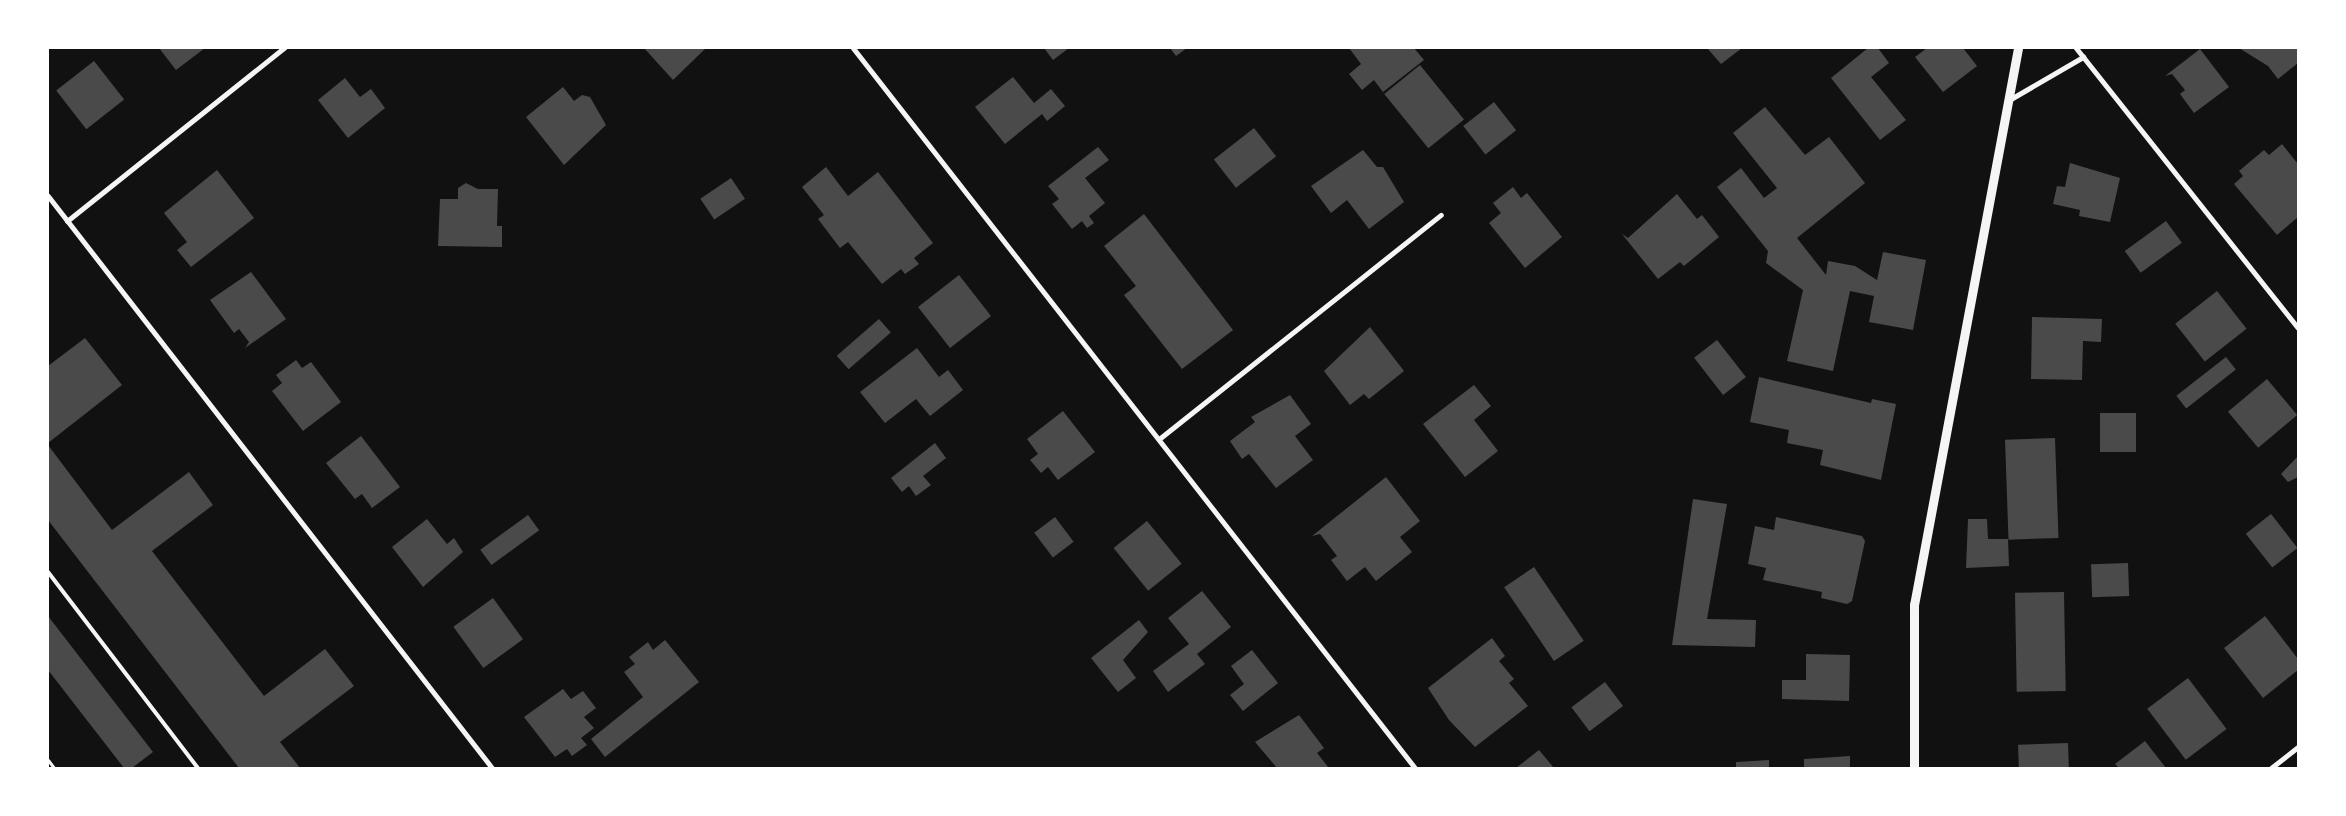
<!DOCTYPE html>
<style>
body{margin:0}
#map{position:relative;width:2346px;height:816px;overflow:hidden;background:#111;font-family:"Golos Text",sans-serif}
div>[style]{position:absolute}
.building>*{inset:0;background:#4a4a4a;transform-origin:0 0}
.path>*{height:3px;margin:-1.5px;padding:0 1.5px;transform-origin:1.5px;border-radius:1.5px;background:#f5f5f5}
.service>*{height:4px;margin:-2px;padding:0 2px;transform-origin:2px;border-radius:2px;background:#f5f5f5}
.minor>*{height:5px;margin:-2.5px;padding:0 2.5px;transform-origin:2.5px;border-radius:2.5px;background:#f5f5f5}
.tertiary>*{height:9px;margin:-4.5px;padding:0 4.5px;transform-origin:4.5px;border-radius:4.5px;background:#f5f5f5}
span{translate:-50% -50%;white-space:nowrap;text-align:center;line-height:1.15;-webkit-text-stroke:4px #fff;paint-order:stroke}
.frame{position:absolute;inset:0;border:49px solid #fff;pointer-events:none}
</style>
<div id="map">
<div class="building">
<i style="clip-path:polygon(159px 48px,205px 48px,176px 70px)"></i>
<i style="clip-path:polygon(644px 48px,706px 48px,673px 80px)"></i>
<i style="clip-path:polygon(1044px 48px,1069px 48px,1053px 60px)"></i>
<i style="clip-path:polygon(1170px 48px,1187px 48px,1176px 56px)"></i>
<i style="clip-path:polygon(1349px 48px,1414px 48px,1424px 60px,1383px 92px,1374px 80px,1362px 90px,1349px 74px,1361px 64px)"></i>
<i style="clip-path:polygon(1707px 48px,1742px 48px,1721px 64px)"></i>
<i style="clip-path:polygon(1868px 48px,1878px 48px,1889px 63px,1871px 77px,1906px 120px,1880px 140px,1831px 78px)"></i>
<i style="clip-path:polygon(1927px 48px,1963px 48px,1977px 66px,1943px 92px,1915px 57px)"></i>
<i style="clip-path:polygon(2239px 48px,2298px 48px,2298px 63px,2278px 79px,2268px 66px)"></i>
<i style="clip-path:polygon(2200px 49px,2229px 87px,2194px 113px,2180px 94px,2185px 90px,2172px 74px,2165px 76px)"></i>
<i style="left:94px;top:61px;width:49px;height:48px;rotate:52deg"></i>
<i style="left:1420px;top:65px;width:70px;height:46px;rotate:51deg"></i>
<i style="clip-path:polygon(1013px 77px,1034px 103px,1051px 89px,1065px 106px,1047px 121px,1042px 114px,1005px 144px,975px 107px)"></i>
<i style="clip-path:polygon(345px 78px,360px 97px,371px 89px,385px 108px,348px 138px,318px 100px)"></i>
<i style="clip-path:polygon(563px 87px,574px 101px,582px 95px,590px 97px,606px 125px,564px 165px,526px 117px)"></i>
<i style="left:1494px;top:102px;width:36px;height:39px;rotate:52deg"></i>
<i style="clip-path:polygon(1765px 107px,1805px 155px,1829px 137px,1865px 183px,1797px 238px,1826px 275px,1828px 261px,1855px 266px,1877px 280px,1883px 252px,1926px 260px,1913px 330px,1869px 322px,1874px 296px,1850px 291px,1833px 371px,1787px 361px,1803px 290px,1766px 263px,1768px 251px,1717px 187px,1741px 168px,1764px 198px,1777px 188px,1733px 133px)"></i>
<i style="left:1254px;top:128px;width:36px;height:51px;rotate:52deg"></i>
<i style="clip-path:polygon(2282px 144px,2298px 164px,2298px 217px,2277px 235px,2234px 184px,2243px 176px,2239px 171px,2264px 150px,2269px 155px)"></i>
<i style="clip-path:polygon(1098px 147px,1109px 160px,1085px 178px,1105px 203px,1089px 216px,1094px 223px,1087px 228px,1082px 221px,1072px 229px,1052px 204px,1059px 199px,1048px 186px)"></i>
<i style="clip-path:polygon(1363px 150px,1377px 167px,1383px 167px,1404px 202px,1369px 229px,1347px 200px,1331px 213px,1311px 186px)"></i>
<i style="clip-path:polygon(2070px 163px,2120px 178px,2110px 222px,2079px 216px,2080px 210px,2053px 204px,2057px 186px,2065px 187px)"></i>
<i style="clip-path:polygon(826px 167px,848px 196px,878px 172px,933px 243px,914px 258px,919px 264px,905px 274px,901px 269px,882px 284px,848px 242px,840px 248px,818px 219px,824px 215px,802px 187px)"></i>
<i style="clip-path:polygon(217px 170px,254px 218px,191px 267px,177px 250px,187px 242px,164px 213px)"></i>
<i style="left:731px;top:178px;width:25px;height:37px;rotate:56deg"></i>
<i style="clip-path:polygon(466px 183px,478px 189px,498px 189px,497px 226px,502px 226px,502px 247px,438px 246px,440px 199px,458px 199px,458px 188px)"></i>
<i style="clip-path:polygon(1513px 187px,1521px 198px,1527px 193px,1562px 237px,1525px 268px,1489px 223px,1501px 213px,1493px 203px)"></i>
<i style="clip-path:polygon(1677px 194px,1697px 219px,1702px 215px,1719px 237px,1684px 266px,1680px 262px,1658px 279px,1622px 234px,1628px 238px)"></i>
<i style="clip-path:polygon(1144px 214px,1233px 330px,1182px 369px,1124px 295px,1136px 286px,1104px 246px)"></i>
<i style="left:2166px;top:221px;width:27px;height:51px;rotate:54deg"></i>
<i style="clip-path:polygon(251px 272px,286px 319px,245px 348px,249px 342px,239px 329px,234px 333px,210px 300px)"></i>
<i style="left:959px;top:275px;width:52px;height:52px;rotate:52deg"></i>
<i style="left:2217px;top:291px;width:48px;height:53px;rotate:52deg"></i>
<i style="clip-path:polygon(2032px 317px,2102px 319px,2101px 342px,2083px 341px,2082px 380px,2031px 379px)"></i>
<i style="left:879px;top:319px;width:18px;height:56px;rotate:49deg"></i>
<i style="clip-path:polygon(1370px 327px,1404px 371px,1369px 399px,1364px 394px,1350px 405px,1324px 371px)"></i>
<i style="clip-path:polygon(85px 338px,122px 385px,48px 443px,48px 366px)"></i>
<i style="left:1717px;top:340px;width:47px;height:29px;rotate:52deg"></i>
<i style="clip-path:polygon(917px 348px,939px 377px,948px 370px,963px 390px,930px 416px,916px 399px,885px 423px,860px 392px)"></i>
<i style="left:2226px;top:357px;width:16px;height:63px;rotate:52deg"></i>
<i style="clip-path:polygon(296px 360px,302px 368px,311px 362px,341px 402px,303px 431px,272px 391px,282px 383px,276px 375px)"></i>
<i style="clip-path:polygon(1759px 377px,1871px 403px,1872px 399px,1896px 404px,1881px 480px,1820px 465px,1823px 450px,1787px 443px,1789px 430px,1750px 422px)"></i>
<i style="left:2267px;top:379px;width:47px;height:51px;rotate:50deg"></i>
<i style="clip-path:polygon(1474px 385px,1491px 406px,1474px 420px,1498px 451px,1465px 477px,1423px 424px)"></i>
<i style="clip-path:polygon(1290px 395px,1311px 424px,1295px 436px,1313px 460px,1276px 488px,1249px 454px,1242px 459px,1230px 441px,1255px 422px,1251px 417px)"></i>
<i style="clip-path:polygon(1063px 411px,1095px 452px,1058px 480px,1048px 467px,1041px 473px,1030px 460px,1038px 454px,1027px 439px)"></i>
<i style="left:2100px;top:413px;width:36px;height:39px"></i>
<i style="clip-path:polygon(361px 436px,400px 487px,372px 508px,362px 494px,355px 499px,326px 463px)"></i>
<i style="left:2055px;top:438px;width:100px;height:50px;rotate:88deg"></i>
<i style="clip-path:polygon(935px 443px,946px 458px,923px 476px,931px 485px,916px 496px,909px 486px,902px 492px,891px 478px)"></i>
<i style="clip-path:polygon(48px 445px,112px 530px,189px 472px,213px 505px,152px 551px,264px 696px,325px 649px,354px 686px,280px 742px,300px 768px,239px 768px,48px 520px)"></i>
<i style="clip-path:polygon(2298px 456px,2298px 477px,2288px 482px,2281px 474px)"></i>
<i style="clip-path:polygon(1386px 477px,1420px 521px,1400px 537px,1412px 552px,1376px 581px,1365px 567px,1347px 581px,1331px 560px,1337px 556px,1320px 534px,1312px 536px)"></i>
<i style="clip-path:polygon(1693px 499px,1727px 504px,1707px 619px,1756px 620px,1755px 647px,1672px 645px)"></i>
<i style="left:2271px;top:514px;width:43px;height:32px;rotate:52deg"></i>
<i style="left:528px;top:515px;width:19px;height:59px;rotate:54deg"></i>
<i style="left:1055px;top:517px;width:31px;height:26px;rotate:53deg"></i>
<i style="clip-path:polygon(1776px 517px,1862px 536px,1865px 541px,1852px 601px,1847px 604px,1821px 598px,1822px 592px,1763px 580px,1766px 568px,1748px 564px,1755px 526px,1774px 530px)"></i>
<i style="clip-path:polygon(427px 519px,447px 544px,454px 538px,463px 552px,423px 587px,392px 547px)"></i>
<i style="clip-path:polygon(1968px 519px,1987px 519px,1988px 539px,2008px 539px,2009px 566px,1966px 568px)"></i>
<i style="left:1147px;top:521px;width:55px;height:43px;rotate:51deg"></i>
<i style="left:2128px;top:563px;width:33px;height:37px;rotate:88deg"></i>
<i style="left:1534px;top:567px;width:89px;height:36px;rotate:56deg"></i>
<i style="clip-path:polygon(1202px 591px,1231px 627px,1197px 654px,1205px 664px,1168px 692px,1153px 671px,1189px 644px,1168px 618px)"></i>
<i style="left:2064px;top:592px;width:99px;height:49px;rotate:89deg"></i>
<i style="left:493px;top:598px;width:51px;height:49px;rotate:54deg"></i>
<i style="clip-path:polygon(48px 616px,153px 752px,132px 768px,124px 768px,48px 670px)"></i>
<i style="clip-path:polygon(2265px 616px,2298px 659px,2298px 670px,2263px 698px,2224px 648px)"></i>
<i style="clip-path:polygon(1139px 620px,1148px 632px,1123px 660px,1136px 678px,1118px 692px,1091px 658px)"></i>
<i style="clip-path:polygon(1492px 638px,1505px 656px,1499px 661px,1514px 679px,1509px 683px,1528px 706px,1475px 747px,1449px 720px,1428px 688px)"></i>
<i style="clip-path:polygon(665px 640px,699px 682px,605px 757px,591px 739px,643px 697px,624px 672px,635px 664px,629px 657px,648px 642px,653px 650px)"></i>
<i style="clip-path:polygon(1252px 650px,1278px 683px,1243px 711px,1230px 695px,1244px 684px,1231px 666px)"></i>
<i style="clip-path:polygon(1806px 654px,1850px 655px,1849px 701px,1782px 699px,1782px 680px,1806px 680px)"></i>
<i style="left:2188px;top:678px;width:64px;height:51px;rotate:53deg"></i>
<i style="left:1605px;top:682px;width:30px;height:42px;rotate:53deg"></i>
<i style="clip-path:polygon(563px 689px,571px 699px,583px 691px,596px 708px,584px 717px,594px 728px,581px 738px,587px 745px,572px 756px,567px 749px,555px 757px,524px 717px)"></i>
<i style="clip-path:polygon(1299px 715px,1324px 748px,1317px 753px,1329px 768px,1277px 768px,1255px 742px)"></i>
<i style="clip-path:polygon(2145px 741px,2166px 768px,2119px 768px,2115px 764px)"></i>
<i style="left:2068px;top:743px;width:25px;height:50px;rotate:88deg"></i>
<i style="clip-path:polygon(1539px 750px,1554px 768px,1516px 768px)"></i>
<i style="clip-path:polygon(1850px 756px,1850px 768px,1804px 768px,1804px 759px)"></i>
<i style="clip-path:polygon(1769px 760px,1769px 768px,1736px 768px,1736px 762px)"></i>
</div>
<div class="path">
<i style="left:48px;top:760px;width:10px;rotate:53deg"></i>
</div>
<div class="service">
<i style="left:48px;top:572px;width:247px;rotate:52.6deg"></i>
</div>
<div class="minor">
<i style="left:853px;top:48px;width:913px;rotate:52.03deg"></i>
<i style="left:2076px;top:48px;width:357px;rotate:51.6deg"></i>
<i style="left:2009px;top:100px;width:86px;rotate:-30.2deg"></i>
<i style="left:48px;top:196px;width:724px;rotate:52.18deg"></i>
<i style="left:67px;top:221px;width:278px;rotate:-38.6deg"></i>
<i style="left:1159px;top:439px;width:360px;rotate:-38.5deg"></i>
<i style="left:2271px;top:768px;width:34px;rotate:-38deg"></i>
</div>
<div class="tertiary">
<i style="left:1914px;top:768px;width:163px;rotate:-90deg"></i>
<i style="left:1914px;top:605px;width:567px;rotate:-79.42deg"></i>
</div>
<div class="frame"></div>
</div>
